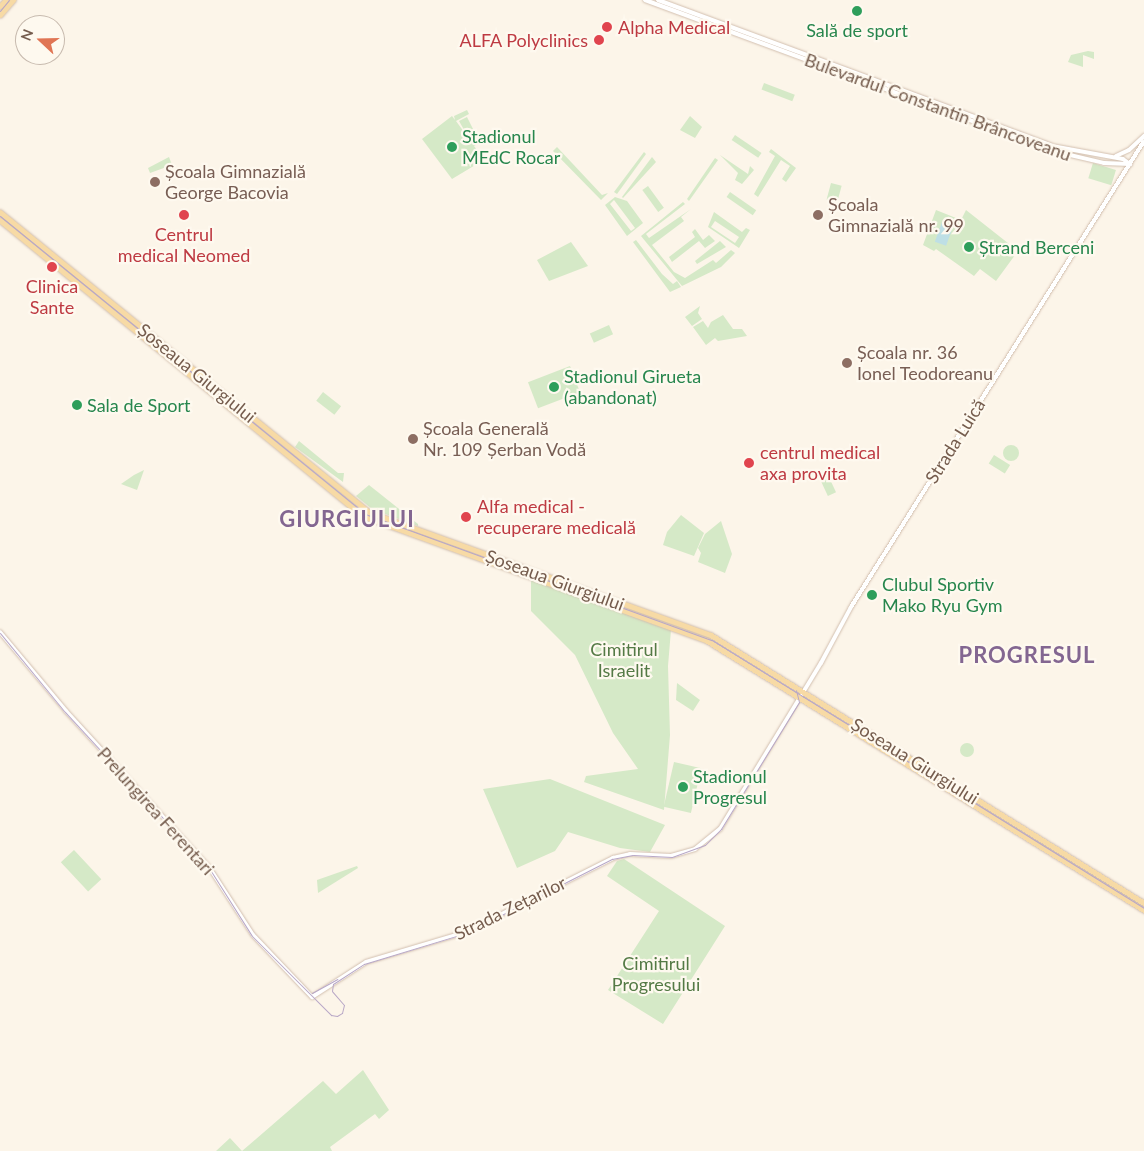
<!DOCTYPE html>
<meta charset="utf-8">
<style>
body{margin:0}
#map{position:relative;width:1144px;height:1151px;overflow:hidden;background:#fcf5e9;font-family:Lato,sans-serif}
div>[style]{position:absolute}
.green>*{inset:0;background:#d5e9c7;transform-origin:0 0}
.round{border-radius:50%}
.water>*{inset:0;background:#bedfe5;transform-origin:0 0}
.roads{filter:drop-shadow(0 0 1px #d2bfaf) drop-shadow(0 0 1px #d2bfaf)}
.secondary>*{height:4px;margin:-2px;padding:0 2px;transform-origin:2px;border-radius:2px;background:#fff}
.primary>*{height:4.5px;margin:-2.25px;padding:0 2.25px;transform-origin:2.25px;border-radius:2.25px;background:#f7daa5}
.tram>*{height:1px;margin:-0.5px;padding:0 0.5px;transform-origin:0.5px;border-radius:0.5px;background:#b8a7c6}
.dots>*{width:14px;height:14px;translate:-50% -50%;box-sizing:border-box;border:2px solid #fef9ef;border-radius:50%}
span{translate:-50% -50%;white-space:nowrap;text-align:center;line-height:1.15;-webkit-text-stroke:4.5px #fef9ef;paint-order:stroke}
.health-label{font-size:18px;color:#be3a42}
.left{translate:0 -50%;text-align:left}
.right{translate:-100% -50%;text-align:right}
.leisure-label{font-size:18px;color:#27864d}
.street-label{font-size:18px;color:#755c4d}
.education-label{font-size:18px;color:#785e54}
.park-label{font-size:18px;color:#547a45}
.district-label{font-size:22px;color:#836691;font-weight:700;letter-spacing:1px}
.north{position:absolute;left:15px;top:15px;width:50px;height:50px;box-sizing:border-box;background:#fef9ef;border:1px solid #c7baae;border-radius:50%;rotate:291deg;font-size:14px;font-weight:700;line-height:20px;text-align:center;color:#755c4d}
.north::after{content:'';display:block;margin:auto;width:18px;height:22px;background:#e07554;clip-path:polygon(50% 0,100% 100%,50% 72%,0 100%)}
</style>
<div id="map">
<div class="green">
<i style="clip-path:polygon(1088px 51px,1094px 52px,1094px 59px,1083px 55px,1083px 67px,1068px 62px,1071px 55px)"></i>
<i style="left:764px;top:83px;width:33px;height:7px;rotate:21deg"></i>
<i style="clip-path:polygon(467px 110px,469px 114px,456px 121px,472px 143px,469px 136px,473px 133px,467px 135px,459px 121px,467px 117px,480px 143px,474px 146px,482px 157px,476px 162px,477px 164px,452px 179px,422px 139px,452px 116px,455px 120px,454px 116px)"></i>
<i style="clip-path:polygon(690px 116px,702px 127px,695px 138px,680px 130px)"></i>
<i style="left:735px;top:135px;width:32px;height:6px;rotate:34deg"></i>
<i style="clip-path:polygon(557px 147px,602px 195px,608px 193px,601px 200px,553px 151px)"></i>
<i style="clip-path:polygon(771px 149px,796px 168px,786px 182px,782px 179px,790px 166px,781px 160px,758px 197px,754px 194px,775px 156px,769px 152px)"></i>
<i style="clip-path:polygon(644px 152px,646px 154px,617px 194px,614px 192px)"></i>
<i style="clip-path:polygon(720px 155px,748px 174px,750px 166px,754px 170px,742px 184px,735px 180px,738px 173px)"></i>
<i style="clip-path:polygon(169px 157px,172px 165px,150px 173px,148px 168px)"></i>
<i style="clip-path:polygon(652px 157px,656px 162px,623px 198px,622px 197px)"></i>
<i style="clip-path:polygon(715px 158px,718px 160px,689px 201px,687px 199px)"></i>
<i style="left:1093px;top:163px;width:24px;height:16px;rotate:17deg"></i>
<i style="left:831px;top:183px;width:11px;height:17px;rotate:15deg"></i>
<i style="left:648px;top:186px;width:27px;height:7px;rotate:54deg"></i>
<i style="left:730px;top:192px;width:32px;height:6px;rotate:35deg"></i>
<i style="clip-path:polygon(evenodd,615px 197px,627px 201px,643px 223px,627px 236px,605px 205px,615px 197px,614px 200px,635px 228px,631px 231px,610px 204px,614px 200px)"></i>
<i style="clip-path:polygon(683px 202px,685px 204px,646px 234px,649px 238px,691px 209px,681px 217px,684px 221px,652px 245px,674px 272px,685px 278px,713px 260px,716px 263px,731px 250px,735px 253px,721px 267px,682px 286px,641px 236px)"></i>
<i style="clip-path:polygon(936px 210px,961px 220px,966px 210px,1018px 251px,996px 281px,980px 269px,974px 276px,936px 249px,934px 251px,923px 245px)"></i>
<i style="clip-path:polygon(evenodd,714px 212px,742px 232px,746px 228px,750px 230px,739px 248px,708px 227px,714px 212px,715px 221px,739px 237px,735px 243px,711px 227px,715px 221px)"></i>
<i style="clip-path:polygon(695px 229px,703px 240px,709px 235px,715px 241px,705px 248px,699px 241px,672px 262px,669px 257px,695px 237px,692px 232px)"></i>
<i style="clip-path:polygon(636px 240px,662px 274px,673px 284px,677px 281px,681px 287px,670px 292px,633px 242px)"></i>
<i style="clip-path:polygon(720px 241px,726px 247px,697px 264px,695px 261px)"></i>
<i style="clip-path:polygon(571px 242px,588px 266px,549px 281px,537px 260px)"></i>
<i style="clip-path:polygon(700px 306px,698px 313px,702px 319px,692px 326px,685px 317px)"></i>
<i style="clip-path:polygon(723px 315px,733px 329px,742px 329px,747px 336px,718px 341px,715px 338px,706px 345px,693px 327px,703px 321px,708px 328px,711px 322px)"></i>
<i style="left:609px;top:325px;width:10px;height:21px;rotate:66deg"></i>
<i style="left:570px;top:366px;width:28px;height:45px;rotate:69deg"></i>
<i style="left:323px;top:392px;width:23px;height:11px;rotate:38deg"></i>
<i style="clip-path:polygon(299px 441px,338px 473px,344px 473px,343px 482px,295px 447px)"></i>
<i class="round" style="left:1003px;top:445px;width:16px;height:16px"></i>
<i style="left:994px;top:455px;width:19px;height:10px;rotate:32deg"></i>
<i style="clip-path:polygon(144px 470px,137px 490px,121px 484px,134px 475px)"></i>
<i style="left:828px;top:475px;width:19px;height:9px;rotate:65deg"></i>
<i style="clip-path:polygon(369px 485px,418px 524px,418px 526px,372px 509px,356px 496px)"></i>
<i style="clip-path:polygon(681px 515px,704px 533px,694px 556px,663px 545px,667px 532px)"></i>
<i style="clip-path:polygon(721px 521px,732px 554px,725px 573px,698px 562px,701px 553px,698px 548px,705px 534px)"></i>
<i style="clip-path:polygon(531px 580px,671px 630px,668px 666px,670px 735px,664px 810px,584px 782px,586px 776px,638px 769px,613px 733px,575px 655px,531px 611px)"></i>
<i style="clip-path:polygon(677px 683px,700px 700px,693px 711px,676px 700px)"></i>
<i class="round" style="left:960px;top:743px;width:14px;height:14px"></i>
<i style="left:674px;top:762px;width:28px;height:46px;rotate:13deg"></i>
<i style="clip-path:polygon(550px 779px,665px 825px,650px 852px,620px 848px,568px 832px,555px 851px,517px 868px,483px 789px)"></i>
<i style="left:74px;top:850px;width:40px;height:18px;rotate:47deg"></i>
<i style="clip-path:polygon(624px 859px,725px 926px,663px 1024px,608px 990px,659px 911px,607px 876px,617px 861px)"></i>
<i style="clip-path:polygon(357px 866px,358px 868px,318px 893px,317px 880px)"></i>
<i style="clip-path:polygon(363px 1070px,389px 1110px,379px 1119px,375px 1114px,330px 1147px,332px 1151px,216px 1151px,230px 1138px,242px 1151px,323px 1081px,336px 1094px)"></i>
</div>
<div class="water">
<i style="left:942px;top:222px;width:12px;height:21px;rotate:20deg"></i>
</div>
<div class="roads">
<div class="secondary">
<i style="left:645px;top:0;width:435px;rotate:20.3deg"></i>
<i style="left:1053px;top:151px;width:52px;rotate:13.2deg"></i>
<i style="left:1104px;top:163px;width:26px;rotate:2deg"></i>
<i style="left:658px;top:0;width:420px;rotate:20.3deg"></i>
<i style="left:1052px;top:146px;width:72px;rotate:10.4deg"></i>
<i style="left:1123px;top:159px;width:9px;rotate:36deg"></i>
<i style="left:1116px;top:156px;width:14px;rotate:-25deg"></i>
<i style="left:1129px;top:150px;width:21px;rotate:-43deg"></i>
<i style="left:0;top:632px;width:103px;rotate:50.1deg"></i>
<i style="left:66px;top:711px;width:212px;rotate:47.5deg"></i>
<i style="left:209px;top:867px;width:81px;rotate:57.1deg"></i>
<i style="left:253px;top:935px;width:86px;rotate:46.4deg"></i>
<i style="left:312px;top:997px;width:64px;rotate:-32.9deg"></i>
<i style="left:366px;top:962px;width:104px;rotate:-16.7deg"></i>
<i style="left:466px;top:932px;width:165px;rotate:-26.7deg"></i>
<i style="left:613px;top:858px;width:17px;rotate:-13deg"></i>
<i style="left:630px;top:854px;width:41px;rotate:2.8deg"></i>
<i style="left:671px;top:856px;width:25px;rotate:-16deg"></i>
<i style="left:695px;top:849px;width:32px;rotate:-39deg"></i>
<i style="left:720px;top:829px;width:194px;rotate:-58.7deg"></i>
<i style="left:821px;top:663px;width:64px;rotate:-61.8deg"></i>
<i style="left:851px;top:607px;width:550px;rotate:-57.84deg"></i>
</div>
<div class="primary">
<i style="left:0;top:6px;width:8px;rotate:-45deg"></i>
<i style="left:0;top:15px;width:20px;rotate:-49deg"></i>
<i style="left:0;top:212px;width:476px;rotate:39.1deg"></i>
<i style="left:369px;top:512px;width:363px;rotate:19.8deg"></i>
<i style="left:711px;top:635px;width:509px;rotate:31.75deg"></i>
<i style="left:0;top:220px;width:468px;rotate:39.2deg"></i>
<i style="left:363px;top:516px;width:365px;rotate:19.9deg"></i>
<i style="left:706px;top:640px;width:515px;rotate:31.65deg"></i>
</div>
</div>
<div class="tram">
<i style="left:0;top:11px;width:14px;rotate:-51deg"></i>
<i style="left:0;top:216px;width:471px;rotate:39.2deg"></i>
<i style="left:365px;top:514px;width:369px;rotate:20deg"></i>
<i style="left:712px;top:640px;width:508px;rotate:31.81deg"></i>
<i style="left:0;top:633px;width:102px;rotate:50.6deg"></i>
<i style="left:65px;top:712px;width:212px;rotate:47.3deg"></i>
<i style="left:209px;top:868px;width:80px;rotate:57.7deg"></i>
<i style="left:252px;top:936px;width:112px;rotate:45deg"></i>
<i style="left:331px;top:1015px;width:6px;rotate:9deg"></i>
<i style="left:337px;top:1016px;width:6px;rotate:-31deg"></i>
<i style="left:342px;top:1013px;width:8px;rotate:-76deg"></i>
<i style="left:344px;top:1005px;width:18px;rotate:-131deg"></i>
<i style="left:332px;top:991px;width:7px;rotate:-82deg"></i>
<i style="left:333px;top:984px;width:37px;rotate:-33deg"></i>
<i style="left:364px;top:964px;width:107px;rotate:-16.9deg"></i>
<i style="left:466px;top:933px;width:164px;rotate:-26.9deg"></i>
<i style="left:612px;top:859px;width:21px;rotate:-11deg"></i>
<i style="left:633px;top:855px;width:39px;rotate:3deg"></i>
<i style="left:672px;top:857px;width:35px;rotate:-20deg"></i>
<i style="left:705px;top:845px;width:23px;rotate:-45deg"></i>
<i style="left:721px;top:829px;width:149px;rotate:-58.4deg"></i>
<i style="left:799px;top:702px;width:12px;rotate:-104deg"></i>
<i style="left:312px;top:993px;width:29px;rotate:-29deg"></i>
</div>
<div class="dots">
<i style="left:857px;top:11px;background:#2e9e5b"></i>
<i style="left:607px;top:27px;background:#e0444e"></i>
<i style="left:599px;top:40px;background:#e0444e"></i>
<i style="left:452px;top:147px;background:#2e9e5b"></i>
<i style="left:155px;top:182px;background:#8d6e63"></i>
<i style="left:184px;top:215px;background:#e0444e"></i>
<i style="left:818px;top:215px;background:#8d6e63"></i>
<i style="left:969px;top:247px;background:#2e9e5b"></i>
<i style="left:52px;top:267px;background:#e0444e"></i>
<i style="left:847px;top:363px;background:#8d6e63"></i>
<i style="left:554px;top:387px;background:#2e9e5b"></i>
<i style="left:77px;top:405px;background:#2e9e5b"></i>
<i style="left:413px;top:439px;background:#8d6e63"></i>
<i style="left:749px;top:463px;background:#e0444e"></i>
<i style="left:466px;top:517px;background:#e0444e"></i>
<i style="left:872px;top:595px;background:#2e9e5b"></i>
<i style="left:683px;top:787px;background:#2e9e5b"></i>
</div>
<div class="health-label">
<span class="left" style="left:618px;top:27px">Alpha Medical</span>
<span class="right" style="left:588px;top:40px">ALFA Polyclinics</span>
<span style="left:184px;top:245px">Centrul<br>medical Neomed</span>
<span style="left:52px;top:297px">Clinica<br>Sante</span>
<span class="left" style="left:760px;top:463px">centrul medical<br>axa provita</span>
<span class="left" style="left:477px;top:517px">Alfa medical -<br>recuperare medicală</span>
</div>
<div class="leisure-label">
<span style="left:857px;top:30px">Sală de sport</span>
<span class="left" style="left:462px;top:147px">Stadionul<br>MEdC Rocar</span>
<span class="left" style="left:979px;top:247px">Ștrand Berceni</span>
<span class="left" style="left:564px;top:387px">Stadionul Girueta<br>(abandonat)</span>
<span class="left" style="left:87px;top:405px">Sala de Sport</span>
<span class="left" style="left:882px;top:595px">Clubul Sportiv<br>Mako Ryu Gym</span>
<span class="left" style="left:693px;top:787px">Stadionul<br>Progresul</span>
</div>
<div class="street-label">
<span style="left:938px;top:107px;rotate:20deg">Bulevardul Constantin Brâncoveanu</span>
<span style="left:197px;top:373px;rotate:39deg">Șoseaua Giurgiului</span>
<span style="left:955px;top:441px;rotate:-58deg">Strada Luică</span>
<span style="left:555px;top:580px;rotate:20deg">Șoseaua Giurgiului</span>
<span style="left:915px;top:761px;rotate:32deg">Șoseaua Giurgiului</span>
<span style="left:156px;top:811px;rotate:48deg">Prelungirea Ferentari</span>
<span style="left:510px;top:908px;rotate:-26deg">Strada Zețarilor</span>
</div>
<div class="education-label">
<span class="left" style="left:165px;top:182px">Școala Gimnazială<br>George Bacovia</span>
<span class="left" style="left:828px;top:215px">Școala<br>Gimnazială nr. 99</span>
<span class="left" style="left:857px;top:363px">Școala nr. 36<br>Ionel Teodoreanu</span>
<span class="left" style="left:423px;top:439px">Școala Generală<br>Nr. 109 Șerban Vodă</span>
</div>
<div class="park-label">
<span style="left:624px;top:660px">Cimitirul<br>Israelit</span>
<span style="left:656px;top:974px">Cimitirul<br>Progresului</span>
</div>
<div class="district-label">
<span style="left:347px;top:519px">GIURGIULUI</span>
<span style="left:1027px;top:655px">PROGRESUL</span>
</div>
<div class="north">N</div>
</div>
